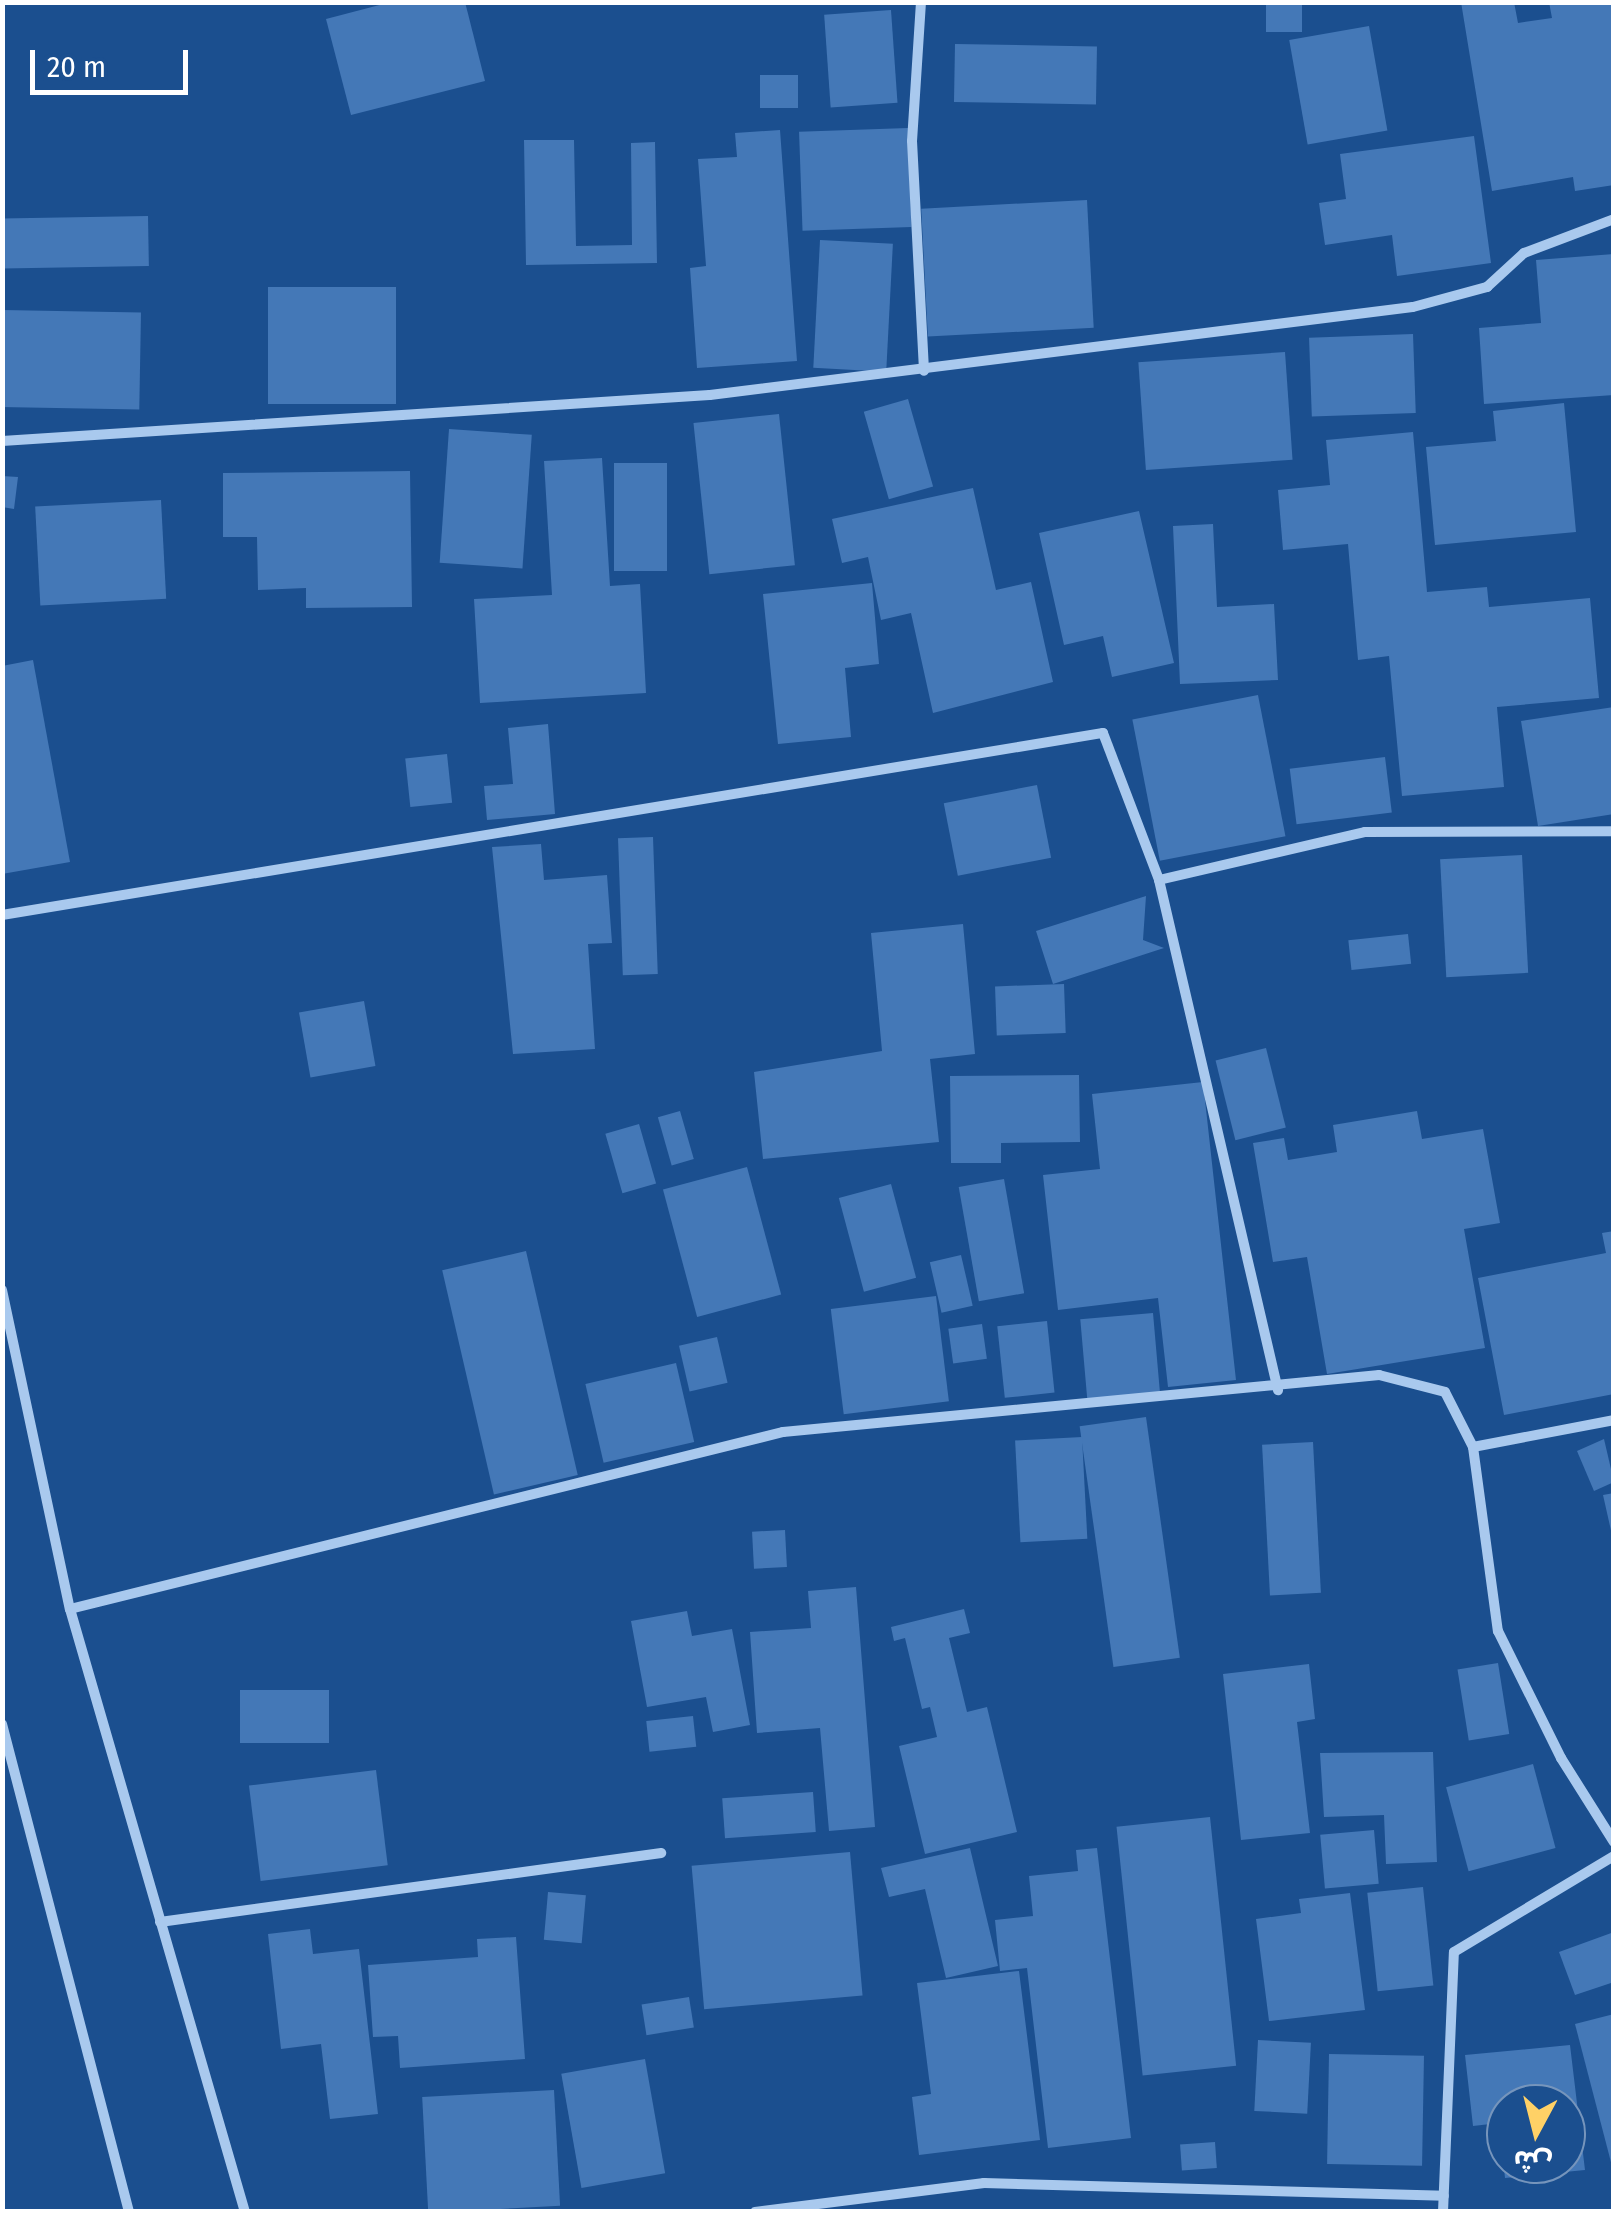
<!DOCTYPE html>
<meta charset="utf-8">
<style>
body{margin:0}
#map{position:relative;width:1616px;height:2214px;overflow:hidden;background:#1b4f8f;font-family:"Fira Sans Condensed","Noto Sans Arabic",sans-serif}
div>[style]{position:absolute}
.building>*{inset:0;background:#4478b7;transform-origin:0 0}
.street>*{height:10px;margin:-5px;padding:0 5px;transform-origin:5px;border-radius:5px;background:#a9c9ee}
span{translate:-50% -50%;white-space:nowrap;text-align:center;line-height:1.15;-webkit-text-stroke:8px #1b4f8f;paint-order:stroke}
.frame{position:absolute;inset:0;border:5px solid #fff;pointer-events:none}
.north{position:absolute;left:1486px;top:2084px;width:100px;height:100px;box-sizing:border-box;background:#1b4f8f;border:2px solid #7695bc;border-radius:50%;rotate:187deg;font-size:28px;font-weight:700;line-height:40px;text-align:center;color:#fff}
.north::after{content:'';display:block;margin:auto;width:35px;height:45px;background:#ffd166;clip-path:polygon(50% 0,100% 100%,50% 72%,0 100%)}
.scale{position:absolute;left:30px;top:50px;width:158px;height:45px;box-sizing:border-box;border:5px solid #fff;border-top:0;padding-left:12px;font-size:30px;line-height:35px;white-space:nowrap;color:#fff;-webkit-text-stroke:8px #1b4f8f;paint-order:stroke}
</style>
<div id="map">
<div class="building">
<i style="clip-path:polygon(391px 2px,465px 2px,485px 81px,351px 115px,326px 19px)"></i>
<i style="left:1266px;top:2px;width:36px;height:30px"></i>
<i style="clip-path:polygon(1461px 2px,1514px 2px,1518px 23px,1552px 18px,1549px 2px,1614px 2px,1614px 185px,1575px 191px,1573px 177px,1492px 191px)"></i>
<i style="left:891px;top:10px;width:93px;height:67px;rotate:86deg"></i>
<i style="left:1369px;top:26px;width:106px;height:81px;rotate:80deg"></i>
<i style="left:955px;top:44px;width:142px;height:58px;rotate:1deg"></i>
<i style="left:760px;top:75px;width:38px;height:33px"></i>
<i style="left:908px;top:128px;width:99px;height:109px;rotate:88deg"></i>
<i style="clip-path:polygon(780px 130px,797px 361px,697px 368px,690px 268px,706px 266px,698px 159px,737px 157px,735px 133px)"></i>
<i style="clip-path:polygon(1474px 136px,1491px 263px,1397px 276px,1392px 235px,1325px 245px,1319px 203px,1346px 199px,1340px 154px)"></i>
<i style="clip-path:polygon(524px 140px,574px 140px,576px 246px,632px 245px,631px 143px,655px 142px,657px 263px,526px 265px)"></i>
<i style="left:1087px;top:200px;width:128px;height:166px;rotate:87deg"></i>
<i style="left:148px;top:216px;width:50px;height:146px;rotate:89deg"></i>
<i style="left:820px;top:240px;width:73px;height:128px;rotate:3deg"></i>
<i style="clip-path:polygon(1614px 254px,1614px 395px,1484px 404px,1479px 328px,1541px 323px,1536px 260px)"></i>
<i style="left:268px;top:287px;width:128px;height:117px"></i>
<i style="left:2px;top:310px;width:139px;height:97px;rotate:1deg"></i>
<i style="left:1413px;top:334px;width:79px;height:104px;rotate:88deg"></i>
<i style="left:1285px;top:352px;width:108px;height:147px;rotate:86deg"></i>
<i style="left:908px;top:399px;width:91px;height:46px;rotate:74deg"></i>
<i style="clip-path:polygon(1564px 403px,1576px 532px,1435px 545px,1426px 447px,1496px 441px,1493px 411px)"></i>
<i style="left:779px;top:414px;width:152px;height:86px;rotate:84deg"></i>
<i style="left:449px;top:429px;width:83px;height:134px;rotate:4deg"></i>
<i style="clip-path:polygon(1413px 432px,1427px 592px,1487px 587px,1489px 607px,1590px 598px,1599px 698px,1497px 707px,1504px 787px,1402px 796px,1389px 656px,1358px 660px,1348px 544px,1283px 550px,1278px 490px,1330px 485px,1326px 440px)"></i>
<i style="clip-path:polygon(602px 458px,610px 586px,640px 584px,646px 693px,480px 703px,474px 599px,552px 595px,544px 461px)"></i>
<i style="left:667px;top:463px;width:108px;height:53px;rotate:90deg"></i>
<i style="clip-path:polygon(410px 471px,412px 607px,306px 608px,306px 588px,258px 590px,257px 537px,223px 537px,223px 473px)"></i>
<i style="clip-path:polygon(2px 476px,18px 477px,14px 509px,2px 507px)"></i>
<i style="clip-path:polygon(973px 488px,996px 590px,1031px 582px,1053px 682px,933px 713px,911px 613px,881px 620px,868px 557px,842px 563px,832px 519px)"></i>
<i style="left:161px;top:500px;width:99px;height:126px;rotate:87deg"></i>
<i style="clip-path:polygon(1139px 511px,1174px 663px,1112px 677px,1103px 636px,1064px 645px,1039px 533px)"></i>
<i style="clip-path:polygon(1213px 524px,1217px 607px,1274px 604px,1278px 680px,1180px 684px,1173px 526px)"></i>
<i style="clip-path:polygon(872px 583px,879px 664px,845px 668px,851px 737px,778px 744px,763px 594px)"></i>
<i style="clip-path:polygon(33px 660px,70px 862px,2px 874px,2px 666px)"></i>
<i style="left:1258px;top:695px;width:144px;height:128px;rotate:79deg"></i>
<i style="clip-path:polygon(1614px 707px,1614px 814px,1538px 826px,1521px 721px)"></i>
<i style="clip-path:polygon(548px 724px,555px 814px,487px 820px,484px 786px,513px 784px,508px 728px)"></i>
<i style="left:447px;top:754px;width:49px;height:42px;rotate:84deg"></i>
<i style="left:1385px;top:757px;width:56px;height:96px;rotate:83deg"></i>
<i style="left:1037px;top:785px;width:74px;height:95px;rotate:79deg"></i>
<i style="left:653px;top:837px;width:137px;height:35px;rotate:88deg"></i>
<i style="clip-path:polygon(541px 844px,544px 880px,607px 875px,612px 943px,588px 944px,595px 1049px,513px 1054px,492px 847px)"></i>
<i style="left:1522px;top:855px;width:118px;height:82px;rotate:87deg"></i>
<i style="clip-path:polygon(1146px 896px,1143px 940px,1164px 948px,1053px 984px,1036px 931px)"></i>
<i style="clip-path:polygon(963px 924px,975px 1054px,930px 1059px,939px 1142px,763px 1159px,754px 1072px,882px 1051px,871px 933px)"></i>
<i style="left:1408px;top:934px;width:30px;height:60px;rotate:84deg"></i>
<i style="left:1064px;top:984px;width:49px;height:69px;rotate:88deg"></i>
<i style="left:364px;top:1001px;width:66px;height:66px;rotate:80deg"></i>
<i style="left:1266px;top:1048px;width:82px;height:52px;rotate:76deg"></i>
<i style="clip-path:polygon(1079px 1075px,1080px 1142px,1001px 1143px,1001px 1163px,951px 1163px,950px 1076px)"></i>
<i style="clip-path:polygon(1203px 1082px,1236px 1380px,1168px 1387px,1158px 1298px,1058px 1310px,1043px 1175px,1100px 1169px,1092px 1094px)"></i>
<i style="left:680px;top:1111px;width:50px;height:23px;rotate:74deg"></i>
<i style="clip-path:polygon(1417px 1111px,1422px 1139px,1483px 1129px,1500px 1223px,1464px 1229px,1485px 1348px,1327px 1374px,1307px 1257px,1273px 1262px,1253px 1143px,1284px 1138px,1288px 1160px,1337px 1152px,1333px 1125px)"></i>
<i style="left:639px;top:1124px;width:62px;height:35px;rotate:74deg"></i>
<i style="left:747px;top:1167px;width:132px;height:87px;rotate:75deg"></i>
<i style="left:1004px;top:1179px;width:116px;height:46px;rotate:80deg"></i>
<i style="left:891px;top:1184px;width:97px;height:54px;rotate:75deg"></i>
<i style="clip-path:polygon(1614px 1231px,1614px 1394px,1504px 1415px,1478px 1278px,1606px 1253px,1602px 1233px)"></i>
<i style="left:526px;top:1251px;width:230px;height:86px;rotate:77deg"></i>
<i style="left:961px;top:1255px;width:52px;height:32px;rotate:77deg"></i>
<i style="left:936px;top:1296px;width:106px;height:106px;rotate:83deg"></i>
<i style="left:1153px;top:1313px;width:80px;height:73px;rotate:85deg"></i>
<i style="left:1047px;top:1321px;width:72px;height:50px;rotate:84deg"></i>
<i style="left:982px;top:1324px;width:35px;height:34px;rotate:82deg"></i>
<i style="left:717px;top:1337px;width:47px;height:39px;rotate:77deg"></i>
<i style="left:676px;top:1363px;width:81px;height:93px;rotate:77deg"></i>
<i style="left:1146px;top:1417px;width:243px;height:67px;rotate:82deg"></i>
<i style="left:1082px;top:1437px;width:102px;height:67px;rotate:87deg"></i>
<i style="clip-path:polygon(1604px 1439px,1614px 1482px,1594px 1491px,1577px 1451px)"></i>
<i style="left:1313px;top:1442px;width:151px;height:51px;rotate:87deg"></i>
<i style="clip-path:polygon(1614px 1493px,1614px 1535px,1612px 1535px,1603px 1495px)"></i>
<i style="left:785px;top:1530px;width:37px;height:33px;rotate:87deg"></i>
<i style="clip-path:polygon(856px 1587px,875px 1827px,829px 1831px,820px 1728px,757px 1733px,750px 1632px,811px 1628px,808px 1591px)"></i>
<i style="clip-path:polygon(964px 1609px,970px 1633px,949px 1638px,967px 1712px,987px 1707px,1017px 1832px,925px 1854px,899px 1746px,937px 1737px,930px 1707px,922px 1709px,905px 1638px,894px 1641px,891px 1627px)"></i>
<i style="clip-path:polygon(687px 1611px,692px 1636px,732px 1629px,750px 1725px,713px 1732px,706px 1697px,647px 1707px,631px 1621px)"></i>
<i style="left:1498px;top:1663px;width:72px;height:41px;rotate:81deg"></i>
<i style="clip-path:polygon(1309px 1664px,1315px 1719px,1297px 1722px,1310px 1833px,1241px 1840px,1223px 1674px)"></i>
<i style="left:240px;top:1690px;width:89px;height:53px"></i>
<i style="left:693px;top:1716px;width:31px;height:47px;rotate:84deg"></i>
<i style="clip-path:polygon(1433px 1752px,1437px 1862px,1386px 1864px,1384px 1815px,1324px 1817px,1320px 1753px)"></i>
<i style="left:1533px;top:1764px;width:87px;height:90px;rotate:75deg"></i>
<i style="left:376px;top:1770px;width:96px;height:128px;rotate:83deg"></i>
<i style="left:813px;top:1792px;width:40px;height:91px;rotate:86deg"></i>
<i style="left:1210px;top:1817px;width:250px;height:94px;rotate:84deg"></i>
<i style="left:1374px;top:1830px;width:54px;height:54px;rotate:85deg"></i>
<i style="clip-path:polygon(970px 1848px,998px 1966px,946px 1978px,925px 1889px,889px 1897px,881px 1868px)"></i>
<i style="clip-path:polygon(1097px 1848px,1131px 2138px,1048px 2148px,1027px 1968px,1000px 1971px,995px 1920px,1033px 1916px,1029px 1876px,1078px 1871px,1076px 1850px)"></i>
<i style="left:850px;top:1852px;width:144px;height:159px;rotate:85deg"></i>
<i style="left:1423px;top:1887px;width:99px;height:56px;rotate:84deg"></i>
<i style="left:548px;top:1892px;width:38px;height:48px;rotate:5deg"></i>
<i style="clip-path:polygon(1350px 1893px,1365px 2010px,1269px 2021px,1256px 1919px,1301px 1913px,1299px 1899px)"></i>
<i style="clip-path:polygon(310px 1929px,313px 1954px,359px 1949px,378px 2114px,330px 2119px,321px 2044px,281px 2049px,268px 1934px)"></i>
<i style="clip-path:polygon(1614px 1932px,1614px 1982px,1575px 1995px,1559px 1952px)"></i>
<i style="clip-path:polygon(516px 1937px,525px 2059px,400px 2068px,398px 2036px,373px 2037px,368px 1965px,478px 1957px,477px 1939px)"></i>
<i style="clip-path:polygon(1019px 1971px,1040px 2140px,919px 2155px,912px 2097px,931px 2094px,917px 1983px)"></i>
<i style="left:689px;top:1997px;width:31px;height:48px;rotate:81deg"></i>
<i style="clip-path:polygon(1614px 2014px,1614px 2166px,1612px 2166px,1575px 2024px)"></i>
<i style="left:1258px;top:2040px;width:53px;height:71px;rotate:3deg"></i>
<i style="clip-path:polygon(evenodd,1570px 2045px,1585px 2170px,1505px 2178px,1499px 2123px,1473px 2126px,1465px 2055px,1570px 2045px,1506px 2104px,1566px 2104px,1566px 2164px,1506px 2164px,1506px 2104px)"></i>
<i style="left:1329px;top:2054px;width:95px;height:110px;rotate:1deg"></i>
<i style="left:645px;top:2059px;width:116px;height:85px;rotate:80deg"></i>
<i style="left:554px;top:2090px;width:116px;height:132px;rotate:87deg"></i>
<i style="left:1215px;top:2142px;width:26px;height:35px;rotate:86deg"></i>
</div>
<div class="street">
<i style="left:921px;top:2px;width:139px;rotate:93.7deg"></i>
<i style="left:912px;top:141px;width:230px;rotate:87deg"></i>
<i style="left:2px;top:441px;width:709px;rotate:-3.72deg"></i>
<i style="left:710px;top:395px;width:708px;rotate:-7.14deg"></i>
<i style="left:1413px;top:307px;width:77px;rotate:-15.1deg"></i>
<i style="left:1487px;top:287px;width:50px;rotate:-42.6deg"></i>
<i style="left:1524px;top:253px;width:96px;rotate:-20.7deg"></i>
<i style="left:1159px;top:880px;width:212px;rotate:-13.1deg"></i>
<i style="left:1365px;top:832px;width:249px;rotate:-0.2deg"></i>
<i style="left:2px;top:915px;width:1116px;rotate:-9.39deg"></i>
<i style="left:1103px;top:733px;width:157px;rotate:69.1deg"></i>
<i style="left:1159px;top:880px;width:524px;rotate:76.87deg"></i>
<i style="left:2px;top:1290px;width:326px;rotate:78deg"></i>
<i style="left:70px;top:1609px;width:628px;rotate:73.82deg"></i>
<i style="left:1473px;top:1447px;width:186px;rotate:82.3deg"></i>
<i style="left:1498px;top:1631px;width:142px;rotate:63.6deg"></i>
<i style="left:1561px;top:1758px;width:99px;rotate:57.8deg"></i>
<i style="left:70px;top:1609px;width:735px;rotate:-13.94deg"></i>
<i style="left:783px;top:1432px;width:599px;rotate:-5.46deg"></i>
<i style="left:1379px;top:1375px;width:68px;rotate:14.4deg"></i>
<i style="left:1445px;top:1392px;width:62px;rotate:63deg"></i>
<i style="left:1473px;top:1447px;width:144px;rotate:-10.8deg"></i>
<i style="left:2px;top:1724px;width:504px;rotate:75.41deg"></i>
<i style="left:160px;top:1922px;width:506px;rotate:-7.84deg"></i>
<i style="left:755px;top:2212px;width:231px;rotate:-7.2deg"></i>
<i style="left:984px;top:2183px;width:460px;rotate:1.6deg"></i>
<i style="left:1443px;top:2212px;width:260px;rotate:-87.6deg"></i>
<i style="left:1454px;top:1952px;width:187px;rotate:-31deg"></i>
</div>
<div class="frame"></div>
<div class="north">ش</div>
<div class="scale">20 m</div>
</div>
